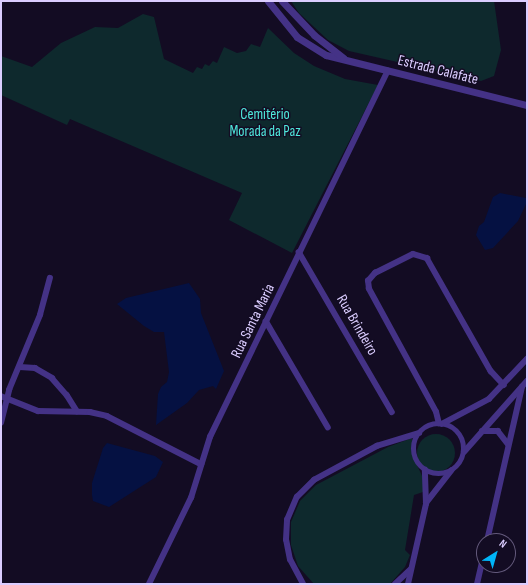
<!DOCTYPE html>
<meta charset="utf-8">
<style>
body{margin:0}
#map{position:relative;width:528px;height:585px;overflow:hidden;background:#130c23;font-family:"Sofia Sans Condensed",sans-serif}
div>[style]{position:absolute}
.green>*{inset:0;background:#0e292d}
.round{border-radius:50%}
.water>*{inset:0;background:#051142}
.minor>*{height:5.5px;margin:-2.75px;padding:0 2.75px;transform-origin:2.75px;border-radius:2.75px;background:#443286}
.minor>.ring{margin:-2.75px;padding:0;box-sizing:content-box;background:none;border:5.5px solid #443286;border-radius:50%}
.tertiary>*{height:7px;margin:-3.5px;padding:0 3.5px;transform-origin:3.5px;border-radius:3.5px;background:#443286}
span{translate:-50% -50%;white-space:nowrap;text-align:center;line-height:1.15;-webkit-text-stroke:3px #130c23;paint-order:stroke}
.street-label{font-size:15px;color:#dbcdff}
.park-label{font-size:15px;color:#4fe9dd}
.frame{position:absolute;inset:0;border:2px solid #dbcdff;pointer-events:none}
.north{position:absolute;left:476px;top:533px;width:40px;height:40px;box-sizing:border-box;background:#130c23;border:1px solid #63597b;border-radius:50%;rotate:37deg;font-size:11px;font-weight:700;line-height:16px;text-align:center;color:#dbcdff}
.north::after{content:'';display:block;margin:auto;width:14px;height:18px;background:#00b5f8;clip-path:polygon(50% 0,100% 100%,50% 72%,0 100%)}
</style>
<div id="map">
<div class="green">
<i style="clip-path:polygon(291px 1px,494px 1px,501px 50px,494px 76px,481px 81px,349px 51px,328px 40px,299px 13px)"></i>
<i style="clip-path:polygon(143px 14px,154px 17px,164px 59px,193px 73px,197px 67px,202px 69px,205px 64px,209px 66px,213px 61px,217px 63px,224px 47px,237px 53px,246px 51px,251px 44px,260px 47px,268px 28px,294px 53px,314px 66px,345px 79px,378px 85px,292px 253px,229px 220px,242px 193px,70px 119px,67px 125px,1px 95px,1px 56px,32px 67px,61px 43px,95px 27px,118px 28px)"></i>
<i class="round" style="left:417px;top:434px;width:38px;height:38px"></i>
<i style="clip-path:polygon(412px 438px,412px 454px,423px 478px,423px 492px,414px 495px,405px 550px,410px 555px,405px 567px,390px 584px,314px 584px,298px 566px,291px 545px,291px 522px,300px 501px,316px 485px,388px 447px)"></i>
</div>
<div class="water">
<i style="clip-path:polygon(500px 193px,526px 198px,527px 202px,518px 221px,493px 248px,485px 250px,476px 235px,479px 226px,484px 222px,493px 197px)"></i>
<i style="clip-path:polygon(189px 283px,200px 299px,201px 313px,224px 371px,216px 389px,213px 386px,199px 390px,187px 403px,156px 425px,158px 394px,161px 387px,167px 382px,169px 372px,164px 332px,154px 332px,144px 326px,117px 304px,126px 298px)"></i>
<i style="clip-path:polygon(107px 443px,155px 456px,163px 462px,156px 477px,109px 507px,93px 501px,92px 495px,92px 483px,103px 448px)"></i>
</div>
<div class="minor">
<i style="left:299px;top:252px;width:185px;rotate:59.8deg"></i>
<i style="left:266px;top:321px;width:123px;rotate:59.7deg"></i>
<i style="left:20px;top:367px;width:15px;rotate:4deg"></i>
<i style="left:35px;top:368px;width:20px;rotate:30deg"></i>
<i style="left:52px;top:378px;width:23px;rotate:49deg"></i>
<i style="left:67px;top:395px;width:19px;rotate:58deg"></i>
<i style="left:1px;top:396px;width:40px;rotate:22deg"></i>
<i style="left:38px;top:411px;width:52px;rotate:1.1deg"></i>
<i style="left:90px;top:412px;width:17px;rotate:13deg"></i>
<i style="left:107px;top:416px;width:106px;rotate:27.1deg"></i>
<i style="left:1px;top:423px;width:34px;rotate:-76deg"></i>
<i style="left:9px;top:390px;width:81px;rotate:-67.5deg"></i>
<i style="left:40px;top:315px;width:38px;rotate:-75deg"></i>
<i style="left:439px;top:424px;width:12px;rotate:-104deg"></i>
<i style="left:436px;top:412px;width:140px;rotate:-118.6deg"></i>
<i style="left:369px;top:289px;width:8px;rotate:-97deg"></i>
<i style="left:368px;top:281px;width:11px;rotate:-49deg"></i>
<i style="left:375px;top:273px;width:42px;rotate:-26.6deg"></i>
<i style="left:413px;top:254px;width:15px;rotate:16deg"></i>
<i style="left:427px;top:258px;width:130px;rotate:60.5deg"></i>
<i style="left:491px;top:371px;width:19px;rotate:47deg"></i>
<i style="left:442px;top:424px;width:53px;rotate:-28deg"></i>
<i style="left:489px;top:399px;width:55px;rotate:-46.5deg"></i>
<i class="ring" style="left:414px;top:424px;width:44.5px;height:44.5px"></i>
<i style="left:482px;top:431px;width:16px"></i>
<i style="left:498px;top:431px;width:16px;rotate:52deg"></i>
<i style="left:464px;top:452px;width:95px;rotate:-48.4deg"></i>
<i style="left:426px;top:503px;width:41px;rotate:-52deg"></i>
<i style="left:487px;top:541px;width:158px;rotate:-77.2deg"></i>
<i style="left:149px;top:584px;width:96px;rotate:-64deg"></i>
<i style="left:191px;top:498px;width:64px;rotate:-72.7deg"></i>
<i style="left:210px;top:437px;width:407px;rotate:-64.1deg"></i>
<i style="left:303px;top:584px;width:27px;rotate:-118deg"></i>
<i style="left:290px;top:560px;width:20px;rotate:-101deg"></i>
<i style="left:286px;top:540px;width:20px;rotate:-87deg"></i>
<i style="left:287px;top:520px;width:25px;rotate:-67deg"></i>
<i style="left:297px;top:497px;width:24px;rotate:-45deg"></i>
<i style="left:314px;top:480px;width:72px;rotate:-28.4deg"></i>
<i style="left:377px;top:446px;width:44px;rotate:-17.2deg"></i>
<i style="left:395px;top:584px;width:21px;rotate:-43deg"></i>
<i style="left:408px;top:584px;width:82px;rotate:-77.3deg"></i>
<i style="left:426px;top:504px;width:34px;rotate:-92deg"></i>
<i style="left:477px;top:584px;width:31px;rotate:-77deg"></i>
</div>
<div class="tertiary">
<i style="left:268px;top:1px;width:46px;rotate:51.1deg"></i>
<i style="left:297px;top:37px;width:34px;rotate:32deg"></i>
<i style="left:326px;top:55px;width:207px;rotate:14deg"></i>
<i style="left:282px;top:1px;width:47px;rotate:46.7deg"></i>
<i style="left:314px;top:35px;width:37px;rotate:38deg"></i>
</div>
<div class="street-label">
<span style="left:438px;top:70px;rotate:14deg">Estrada Calafate</span>
<span style="left:253px;top:321px;rotate:-64deg">Rua Santa Maria</span>
<span style="left:357px;top:325px;rotate:60deg">Rua Brindeiro</span>
</div>
<div class="park-label">
<span style="left:265px;top:123px">Cemitério<br>Morada da Paz</span>
</div>
<div class="frame"></div>
<div class="north">N</div>
</div>
